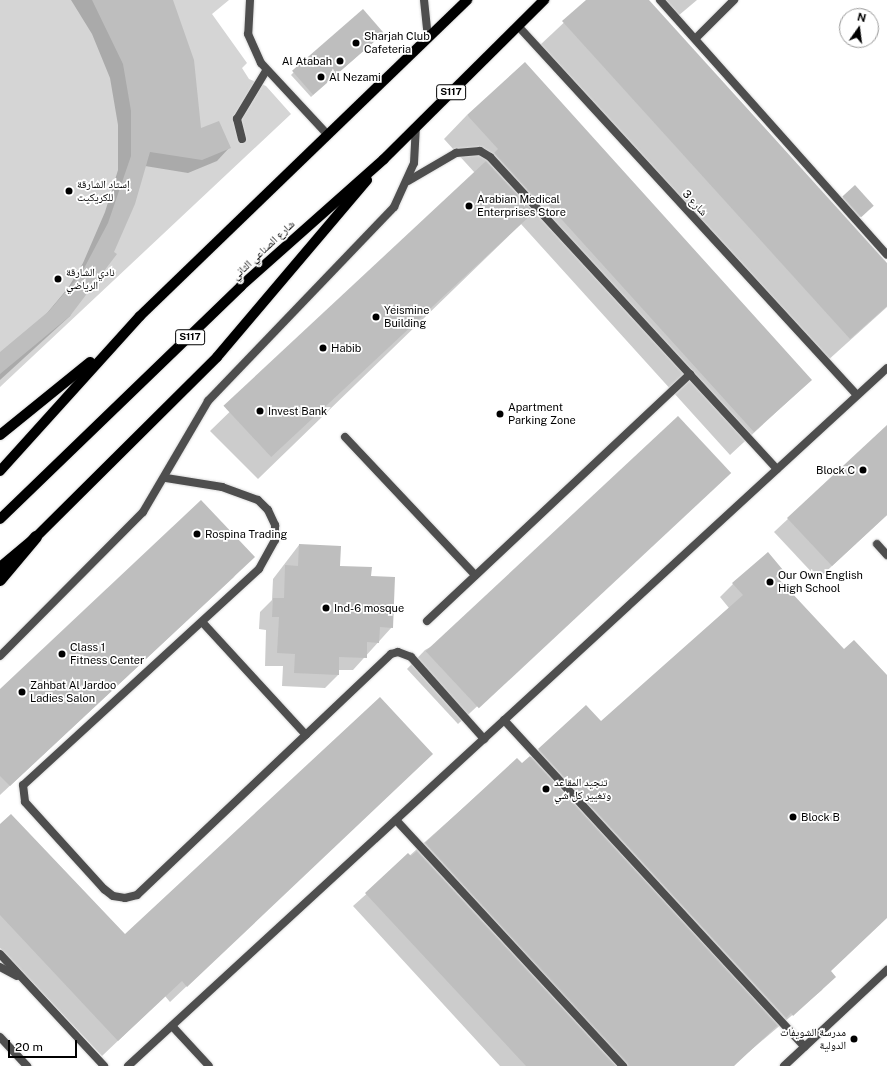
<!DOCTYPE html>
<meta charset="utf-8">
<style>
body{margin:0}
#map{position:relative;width:887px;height:1066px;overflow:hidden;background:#fff;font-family:"Public Sans","Noto Naskh Arabic",sans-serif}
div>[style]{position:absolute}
.green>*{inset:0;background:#d5d5d5}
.shadow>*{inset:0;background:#0003}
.building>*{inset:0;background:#bebebe;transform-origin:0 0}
.roads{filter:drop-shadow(0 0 1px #dbdbdb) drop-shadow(0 0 1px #dbdbdb)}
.lane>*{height:8px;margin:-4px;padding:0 4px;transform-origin:4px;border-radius:4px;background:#4e4e4e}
.street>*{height:8px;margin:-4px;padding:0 4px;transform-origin:4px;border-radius:4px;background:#4e4e4e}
.primary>*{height:10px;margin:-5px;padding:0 5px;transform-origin:5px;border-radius:5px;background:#000}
.highway>*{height:12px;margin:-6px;padding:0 6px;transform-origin:6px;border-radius:6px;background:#000}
.dots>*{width:11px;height:11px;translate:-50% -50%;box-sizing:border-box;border:2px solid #fff;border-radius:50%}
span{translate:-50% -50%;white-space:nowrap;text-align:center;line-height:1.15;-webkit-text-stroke:3.5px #fff;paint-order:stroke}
.shield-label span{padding:1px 3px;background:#fff;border:1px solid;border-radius:3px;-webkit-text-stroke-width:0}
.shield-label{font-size:10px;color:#000;font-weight:700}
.poi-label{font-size:11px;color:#000}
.left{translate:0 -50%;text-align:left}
.right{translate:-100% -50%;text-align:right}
.street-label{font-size:11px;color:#000}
.north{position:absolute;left:839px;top:8px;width:40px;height:40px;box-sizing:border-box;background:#fff;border:1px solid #999;border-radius:50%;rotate:14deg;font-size:11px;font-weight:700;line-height:16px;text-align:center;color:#000}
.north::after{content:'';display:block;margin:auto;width:14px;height:18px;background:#000;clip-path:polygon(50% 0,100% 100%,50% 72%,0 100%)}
.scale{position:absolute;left:8px;top:1040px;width:69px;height:18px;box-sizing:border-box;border:2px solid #000;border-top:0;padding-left:5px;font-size:12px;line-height:14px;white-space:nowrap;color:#000;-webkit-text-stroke:3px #fff;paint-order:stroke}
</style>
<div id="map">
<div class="green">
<i style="clip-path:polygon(0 0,229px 0,212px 14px,247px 63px,242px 68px,249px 79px,266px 86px,291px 114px,0 387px)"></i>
</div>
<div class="shadow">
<i style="clip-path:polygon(71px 0,172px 0,193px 60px,200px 130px,230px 147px,217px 161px,188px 173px,145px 166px,70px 316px,0 380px,0 353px,42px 319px,68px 288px,83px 263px,105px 212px,118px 170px,118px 125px,110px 78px,92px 34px)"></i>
<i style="clip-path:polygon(588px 0,648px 0,887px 264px,887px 307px,826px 362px,539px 46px)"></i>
<i style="clip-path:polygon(664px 0,697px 0,678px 16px)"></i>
<i style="clip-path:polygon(380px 36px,311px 97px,291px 75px,294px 72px)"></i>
<i style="clip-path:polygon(467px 115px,811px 380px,730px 455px,521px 224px,258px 479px,210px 431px,475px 173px,444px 139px)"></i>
<i style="clip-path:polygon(855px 186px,866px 212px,853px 223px,836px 204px)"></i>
<i style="clip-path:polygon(887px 426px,887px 515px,818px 579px,774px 532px)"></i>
<i style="clip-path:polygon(711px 491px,458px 724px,407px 669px,425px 650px)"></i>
<i style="clip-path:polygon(299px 545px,339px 567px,370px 577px,392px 627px,353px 670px,338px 670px,338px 675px,325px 688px,282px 686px,283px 666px,265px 666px,266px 630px,259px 629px,260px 612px,272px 600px,273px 579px)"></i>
<i style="clip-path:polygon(235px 576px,0 795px,0 691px)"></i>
<i style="clip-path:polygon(775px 577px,843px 650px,887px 677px,887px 917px,830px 971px,822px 990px,732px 1066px,500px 1066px,353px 906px,517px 760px,522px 765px,539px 750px,601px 723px,729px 608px,720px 597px,733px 584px)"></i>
<i style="clip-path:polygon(432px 754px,170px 1002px,165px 996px,102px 1056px,0 948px,0 826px,125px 935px)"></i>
</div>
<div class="building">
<i style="clip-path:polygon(92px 0,173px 0,194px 60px,201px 128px,219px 121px,231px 148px,202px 160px,150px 152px,135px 204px,114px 252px,117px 254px,70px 316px,0 374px,0 352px,49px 311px,81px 274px,108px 223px,131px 156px,131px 111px,123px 64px)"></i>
<i style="clip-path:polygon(586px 0,649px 0,887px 263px,887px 306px,850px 339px,562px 21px)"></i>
<i style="left:363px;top:9px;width:32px;height:94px;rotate:49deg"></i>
<i style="clip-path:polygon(525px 62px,812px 380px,754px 432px,545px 201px,541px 205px,494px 153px,498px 149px,467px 115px)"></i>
<i style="left:486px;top:161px;width:70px;height:359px;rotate:47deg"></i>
<i style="left:855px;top:185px;width:28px;height:17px;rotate:48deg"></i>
<i style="left:678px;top:416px;width:78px;height:345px;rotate:47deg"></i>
<i style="clip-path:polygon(887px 425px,887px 515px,832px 566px,787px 518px)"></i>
<i style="clip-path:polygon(201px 500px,255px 557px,10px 786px,0 776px,0 689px)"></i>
<i style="clip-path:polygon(299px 544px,341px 546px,340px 566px,372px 567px,371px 576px,395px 577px,393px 628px,380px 627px,379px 643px,367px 642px,367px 658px,339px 657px,339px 675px,294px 673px,295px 654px,277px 653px,279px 617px,272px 617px,273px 598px,284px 598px,285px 565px,298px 566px)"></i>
<i style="clip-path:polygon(768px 552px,783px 570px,776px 576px,844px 649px,854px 640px,887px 675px,887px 918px,831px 971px,836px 977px,793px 1016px,791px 1013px,786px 1018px,538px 749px,586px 705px,601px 721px,743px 595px,732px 583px)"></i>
<i style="clip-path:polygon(380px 697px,433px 754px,187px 987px,182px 981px,118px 1041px,0 915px,0 824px,11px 814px,125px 934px)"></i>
<i style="clip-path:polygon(530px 756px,778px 1025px,734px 1066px,628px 1066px,425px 843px,517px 758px,522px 763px)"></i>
<i style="clip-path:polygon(417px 851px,616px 1066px,526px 1066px,365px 893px,408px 853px,411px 856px)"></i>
</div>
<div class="roads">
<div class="lane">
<i style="left:250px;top:0;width:34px;rotate:93deg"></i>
<i style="left:248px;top:34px;width:32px;rotate:66deg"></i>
<i style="left:261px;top:63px;width:98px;rotate:47.1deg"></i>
<i style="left:424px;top:0;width:38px;rotate:84deg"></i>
<i style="left:660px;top:0;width:341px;rotate:48.3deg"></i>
<i style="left:518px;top:26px;width:501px;rotate:47.43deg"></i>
<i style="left:696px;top:38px;width:54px;rotate:-45deg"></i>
<i style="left:242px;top:139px;width:21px;rotate:-104deg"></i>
<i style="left:237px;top:119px;width:56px;rotate:-58.9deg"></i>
<i style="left:408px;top:181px;width:56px;rotate:-30.3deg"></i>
<i style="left:456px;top:153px;width:24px;rotate:-5deg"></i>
<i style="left:480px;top:151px;width:12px;rotate:31deg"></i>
<i style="left:490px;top:157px;width:424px;rotate:47.4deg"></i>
<i style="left:345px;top:437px;width:190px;rotate:46.7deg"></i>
<i style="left:166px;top:478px;width:57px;rotate:9.1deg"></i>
<i style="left:222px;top:487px;width:38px;rotate:20deg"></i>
<i style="left:258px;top:500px;width:14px;rotate:45deg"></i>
<i style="left:268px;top:510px;width:17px;rotate:65deg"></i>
<i style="left:275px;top:525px;width:15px;rotate:90deg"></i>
<i style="left:275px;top:540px;width:33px;rotate:119deg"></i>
<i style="left:259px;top:569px;width:320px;rotate:137.5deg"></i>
<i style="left:23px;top:785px;width:17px;rotate:83deg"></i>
<i style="left:25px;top:802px;width:118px;rotate:47.8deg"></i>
<i style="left:104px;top:889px;width:11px;rotate:38deg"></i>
<i style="left:113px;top:896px;width:12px;rotate:9deg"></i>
<i style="left:125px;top:898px;width:12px;rotate:-14deg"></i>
<i style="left:137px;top:895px;width:350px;rotate:-43.5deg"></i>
<i style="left:391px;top:654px;width:7px;rotate:-16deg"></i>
<i style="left:398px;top:652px;width:14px;rotate:21deg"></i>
<i style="left:411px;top:657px;width:110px;rotate:48.3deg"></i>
<i style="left:877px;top:544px;width:15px;rotate:48deg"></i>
<i style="left:427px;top:621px;width:361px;rotate:-43.2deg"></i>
<i style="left:203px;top:623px;width:152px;rotate:47.4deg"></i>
<i style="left:504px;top:720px;width:444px;rotate:47.4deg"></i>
<i style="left:396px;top:820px;width:335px;rotate:47.3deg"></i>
<i style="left:172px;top:1026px;width:54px;rotate:47.2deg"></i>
<i style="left:0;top:1037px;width:40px;rotate:47deg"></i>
</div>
<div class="street">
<i style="left:0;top:656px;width:203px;rotate:-45.2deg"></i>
<i style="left:143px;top:512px;width:129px;rotate:-59.6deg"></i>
<i style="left:208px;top:401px;width:269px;rotate:-46.2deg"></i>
<i style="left:394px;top:207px;width:48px;rotate:-65.6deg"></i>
<i style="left:414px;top:163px;width:36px;rotate:-87deg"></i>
<i style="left:0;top:954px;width:153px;rotate:47.1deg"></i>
<i style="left:0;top:967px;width:19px;rotate:28deg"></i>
<i style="left:128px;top:1066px;width:1031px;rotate:-42.6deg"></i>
<i style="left:784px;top:1066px;width:141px;rotate:-43deg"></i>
</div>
<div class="primary">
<i style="left:0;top:435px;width:116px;rotate:-39deg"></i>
<i style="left:0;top:471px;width:209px;rotate:-47.9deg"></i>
<i style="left:140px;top:316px;width:455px;rotate:-44deg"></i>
<i style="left:0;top:519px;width:335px;rotate:-44deg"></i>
<i style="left:241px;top:286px;width:191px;rotate:-41.6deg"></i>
<i style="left:384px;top:159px;width:226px;rotate:-44.8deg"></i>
<i style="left:0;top:567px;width:47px;rotate:-39.8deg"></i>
<i style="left:36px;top:537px;width:255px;rotate:-44.8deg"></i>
<i style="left:217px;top:357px;width:232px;rotate:-49.7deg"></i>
</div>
<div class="highway">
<i style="left:0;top:580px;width:56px;rotate:-50.1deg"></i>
</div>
</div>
<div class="dots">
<i style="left:356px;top:43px;background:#000"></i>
<i style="left:340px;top:61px;background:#000"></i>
<i style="left:321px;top:77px;background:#000"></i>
<i style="left:69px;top:191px;background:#000"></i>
<i style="left:469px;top:206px;background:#000"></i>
<i style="left:58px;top:279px;background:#000"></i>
<i style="left:376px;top:317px;background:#000"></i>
<i style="left:323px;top:348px;background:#000"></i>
<i style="left:260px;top:411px;background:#000"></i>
<i style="left:500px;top:414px;background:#000"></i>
<i style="left:863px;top:470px;background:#000"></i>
<i style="left:197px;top:534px;background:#000"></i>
<i style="left:770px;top:582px;background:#000"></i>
<i style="left:326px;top:608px;background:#000"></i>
<i style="left:62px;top:654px;background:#000"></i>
<i style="left:22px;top:692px;background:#000"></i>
<i style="left:546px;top:789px;background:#000"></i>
<i style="left:793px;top:817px;background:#000"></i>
<i style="left:854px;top:1039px;background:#000"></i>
</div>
<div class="shield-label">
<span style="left:451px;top:92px">S117</span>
<span style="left:190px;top:337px">S117</span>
</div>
<div class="poi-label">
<span class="left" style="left:364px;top:43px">Sharjah Club<br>Cafeteria</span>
<span class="right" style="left:332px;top:61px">Al Atabah</span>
<span class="left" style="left:329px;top:77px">Al Nezami</span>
<span class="left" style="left:77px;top:191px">إستاد الشارقة<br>للكريكيت</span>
<span class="left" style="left:477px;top:206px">Arabian Medical<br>Enterprises Store</span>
<span class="left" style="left:66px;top:279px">نادي الشارقة<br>الرياضي</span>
<span class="left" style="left:384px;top:317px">Yeismine<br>Building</span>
<span class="left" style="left:331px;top:348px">Habib</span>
<span class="left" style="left:508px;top:414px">Apartment<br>Parking Zone</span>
<span class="left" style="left:268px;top:411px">Invest Bank</span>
<span class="right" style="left:855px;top:470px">Block C</span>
<span class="left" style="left:205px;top:534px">Rospina Trading</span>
<span class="left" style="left:778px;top:582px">Our Own English<br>High School</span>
<span class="left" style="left:334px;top:608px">Ind-6 mosque</span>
<span class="left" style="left:70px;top:654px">Class 1<br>Fitness Center</span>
<span class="left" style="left:30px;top:692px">Zahbat Al Jardoo<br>Ladies Salon</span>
<span class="left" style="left:554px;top:789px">تنجيد المقاعد<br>وتغيير كل شي</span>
<span class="left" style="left:801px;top:817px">Block B</span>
<span class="right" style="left:846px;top:1039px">مدرسة الشويفات<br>الدولية</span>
</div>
<div class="street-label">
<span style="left:695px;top:203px;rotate:47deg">شارع 3</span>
<span style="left:263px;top:250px;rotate:-43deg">شارع الصناعي الثاني</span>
</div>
<div class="north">N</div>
<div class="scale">20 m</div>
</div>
